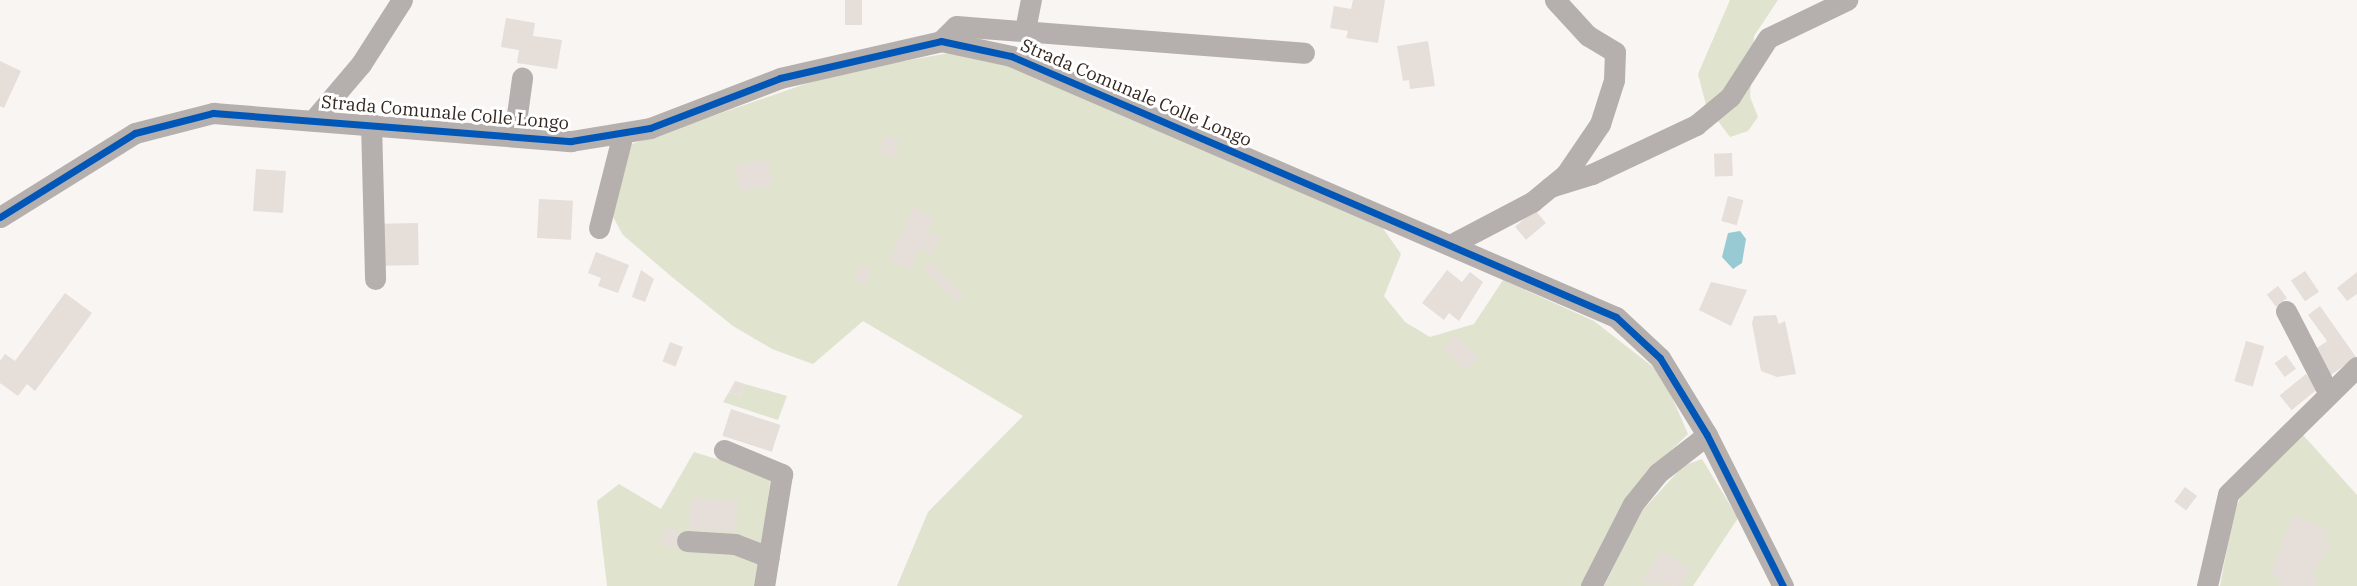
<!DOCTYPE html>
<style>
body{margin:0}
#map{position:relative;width:2357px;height:586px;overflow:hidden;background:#f8f5f3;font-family:"IBM Plex Serif",serif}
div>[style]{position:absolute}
.green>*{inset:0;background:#e0e3cd}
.water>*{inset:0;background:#97cad2}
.building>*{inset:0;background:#e6ded9;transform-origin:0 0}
.minor>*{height:21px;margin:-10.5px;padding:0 10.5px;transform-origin:10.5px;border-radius:10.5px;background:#b5afae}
.cycleway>*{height:7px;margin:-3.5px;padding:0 3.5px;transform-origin:3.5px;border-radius:3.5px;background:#0057b8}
span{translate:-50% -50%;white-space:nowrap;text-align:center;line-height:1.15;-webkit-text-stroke:6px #fff;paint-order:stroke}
.street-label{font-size:18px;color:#34271f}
</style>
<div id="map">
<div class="green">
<i style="clip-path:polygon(1730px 0,1778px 0,1754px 36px,1750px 97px,1758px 117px,1748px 131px,1730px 137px,1706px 105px,1698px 74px)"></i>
<i style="clip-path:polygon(955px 52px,1006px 62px,1382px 227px,1401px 254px,1384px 296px,1405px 322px,1430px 337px,1474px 324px,1503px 280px,1594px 321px,1662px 374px,1688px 434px,1646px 475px,1581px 586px,897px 586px,928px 512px,1023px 416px,863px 321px,813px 364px,772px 349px,733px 326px,672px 277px,623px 235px,612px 215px,629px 145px,837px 73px)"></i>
<i style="clip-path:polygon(745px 384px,787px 396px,778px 420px,723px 402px,729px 392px,740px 396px)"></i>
<i style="clip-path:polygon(2303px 435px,2357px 495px,2357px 586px,2220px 586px,2234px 511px,2249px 480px)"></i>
<i style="clip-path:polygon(694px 452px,771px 476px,756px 586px,607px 586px,597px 501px,619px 484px,661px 509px)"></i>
<i style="clip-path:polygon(1702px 459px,1738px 518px,1693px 586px,1604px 586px,1640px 513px,1683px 466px)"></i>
</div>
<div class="water">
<i style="clip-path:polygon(1740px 231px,1746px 239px,1742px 263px,1733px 269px,1722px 257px,1728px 233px)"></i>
</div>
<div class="building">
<i style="left:845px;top:0;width:17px;height:25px"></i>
<i style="clip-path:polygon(1353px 0,1385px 0,1378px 43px,1346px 38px,1348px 31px,1330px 28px,1334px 6px,1351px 9px)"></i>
<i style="clip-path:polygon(506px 18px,535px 23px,533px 36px,562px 40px,557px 69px,517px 63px,519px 50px,501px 47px)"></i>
<i style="clip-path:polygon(1428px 41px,1435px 86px,1410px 89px,1409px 80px,1403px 81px,1397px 46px)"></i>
<i style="clip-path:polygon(0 61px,21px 71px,4px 108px,0 106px)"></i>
<i style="left:884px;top:136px;width:16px;height:18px;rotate:14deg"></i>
<i style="left:1732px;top:153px;width:23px;height:18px;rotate:88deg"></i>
<i style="left:768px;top:160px;width:26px;height:33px;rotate:81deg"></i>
<i style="left:256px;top:169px;width:30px;height:42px;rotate:4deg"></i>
<i style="left:1728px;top:196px;width:16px;height:26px;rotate:15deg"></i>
<i style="left:539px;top:199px;width:34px;height:39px;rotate:3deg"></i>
<i style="clip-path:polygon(913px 207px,934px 216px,927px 232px,940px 237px,932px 255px,919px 249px,910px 270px,889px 261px)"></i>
<i style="left:1535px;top:210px;width:17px;height:26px;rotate:50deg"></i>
<i style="left:418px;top:223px;width:42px;height:37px;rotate:89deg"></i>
<i style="clip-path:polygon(596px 252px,629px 265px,618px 293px,598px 286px,601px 278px,588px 273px)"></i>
<i style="left:932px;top:262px;width:46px;height:11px;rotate:46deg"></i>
<i style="left:859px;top:266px;width:12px;height:17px;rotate:14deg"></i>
<i style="clip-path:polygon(641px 270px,654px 279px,645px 302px,632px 297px)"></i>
<i style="clip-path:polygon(1447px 270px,1462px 282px,1470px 272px,1483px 282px,1459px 321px,1449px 313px,1444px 320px,1422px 303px)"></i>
<i style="left:2305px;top:271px;width:25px;height:17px;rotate:56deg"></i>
<i style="clip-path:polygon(2357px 272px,2357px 294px,2347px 301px,2337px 288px)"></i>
<i style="clip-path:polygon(1711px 282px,1747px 290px,1731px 326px,1699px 310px)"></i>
<i style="left:2278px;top:286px;width:15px;height:14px;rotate:53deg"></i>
<i style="clip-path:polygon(65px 293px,92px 313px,35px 391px,27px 384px,18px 396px,0 383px,0 361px,5px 354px,15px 361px)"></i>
<i style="clip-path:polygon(2320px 306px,2356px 357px,2331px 375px,2313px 351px,2327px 341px,2308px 315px)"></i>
<i style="clip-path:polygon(1776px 315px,1779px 324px,1785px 321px,1796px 374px,1777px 377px,1761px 371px,1752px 323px,1754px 316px)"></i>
<i style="left:1456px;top:335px;width:32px;height:18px;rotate:46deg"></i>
<i style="left:2246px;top:341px;width:19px;height:42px;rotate:16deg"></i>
<i style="left:670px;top:342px;width:14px;height:21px;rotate:21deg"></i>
<i style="left:2286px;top:355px;width:17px;height:14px;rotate:54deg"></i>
<i style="left:2306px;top:374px;width:19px;height:34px;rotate:51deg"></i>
<i style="clip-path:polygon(735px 381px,745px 384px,740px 396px,729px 392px)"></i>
<i style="left:731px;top:409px;width:52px;height:28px;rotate:18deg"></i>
<i style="left:2185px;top:487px;width:15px;height:18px;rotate:37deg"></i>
<i style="left:691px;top:498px;width:47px;height:31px;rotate:4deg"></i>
<i style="clip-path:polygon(2293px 515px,2329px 529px,2324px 541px,2331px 544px,2312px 576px,2319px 578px,2315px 586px,2280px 586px,2280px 579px,2270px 575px)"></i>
<i style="left:663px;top:529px;width:15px;height:17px;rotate:4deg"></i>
<i style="clip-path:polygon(1661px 551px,1691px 569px,1681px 586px,1641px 584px)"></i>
</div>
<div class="minor">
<i style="left:1025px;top:30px;width:31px;rotate:-79deg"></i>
<i style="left:941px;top:41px;width:21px;rotate:-45deg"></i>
<i style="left:956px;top:26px;width:349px;rotate:4.4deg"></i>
<i style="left:316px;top:117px;width:70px;rotate:-49.7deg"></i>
<i style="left:361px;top:64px;width:76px;rotate:-57.4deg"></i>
<i style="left:371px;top:123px;width:156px;rotate:88.5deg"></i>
<i style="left:514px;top:136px;width:59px;rotate:-82.1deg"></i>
<i style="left:1550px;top:187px;width:44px;rotate:-17.2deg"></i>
<i style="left:1592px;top:174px;width:115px;rotate:-25.2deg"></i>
<i style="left:1696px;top:125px;width:44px;rotate:-39.5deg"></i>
<i style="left:1730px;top:97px;width:70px;rotate:-57.2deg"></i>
<i style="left:1768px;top:38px;width:88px;rotate:-25.7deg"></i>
<i style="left:0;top:217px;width:159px;rotate:-31.9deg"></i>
<i style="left:135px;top:133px;width:81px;rotate:-14.4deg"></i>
<i style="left:213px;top:113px;width:359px;rotate:4.5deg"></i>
<i style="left:571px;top:141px;width:80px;rotate:-9.3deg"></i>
<i style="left:650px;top:128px;width:139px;rotate:-21deg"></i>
<i style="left:780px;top:78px;width:165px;rotate:-12.9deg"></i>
<i style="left:941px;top:41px;width:72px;rotate:12.1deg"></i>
<i style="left:1011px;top:56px;width:659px;rotate:23.34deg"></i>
<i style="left:1616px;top:317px;width:60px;rotate:43deg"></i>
<i style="left:1660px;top:358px;width:90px;rotate:58.6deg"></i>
<i style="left:1707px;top:435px;width:169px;rotate:63.3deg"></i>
<i style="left:599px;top:228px;width:98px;rotate:-75.8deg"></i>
<i style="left:1450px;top:245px;width:93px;rotate:-27.7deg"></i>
<i style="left:1532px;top:202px;width:44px;rotate:-39.5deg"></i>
<i style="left:1566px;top:174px;width:60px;rotate:-55.8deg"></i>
<i style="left:1600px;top:124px;width:46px;rotate:-72.3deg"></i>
<i style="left:1614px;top:80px;width:28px;rotate:-88deg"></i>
<i style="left:1615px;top:52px;width:31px;rotate:-149deg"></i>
<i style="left:1588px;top:36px;width:49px;rotate:-132.5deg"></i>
<i style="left:2286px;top:311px;width:93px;rotate:62.6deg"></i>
<i style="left:724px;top:450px;width:63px;rotate:22.5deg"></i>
<i style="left:782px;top:474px;width:113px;rotate:99.1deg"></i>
<i style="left:687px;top:541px;width:48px;rotate:3.6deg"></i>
<i style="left:735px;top:544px;width:36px;rotate:21deg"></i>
<i style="left:1591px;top:586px;width:92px;rotate:-62.9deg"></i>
<i style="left:1633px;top:504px;width:40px;rotate:-51deg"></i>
<i style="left:1658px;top:473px;width:62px;rotate:-37.8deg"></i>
<i style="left:2207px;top:586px;width:94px;rotate:-77.1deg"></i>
<i style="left:2228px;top:494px;width:181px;rotate:-44.6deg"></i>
</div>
<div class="cycleway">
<i style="left:0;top:217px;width:159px;rotate:-31.9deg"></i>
<i style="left:135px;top:133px;width:81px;rotate:-14.4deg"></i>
<i style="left:213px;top:113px;width:359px;rotate:4.5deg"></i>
<i style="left:571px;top:141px;width:80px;rotate:-9.3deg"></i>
<i style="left:650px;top:128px;width:139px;rotate:-21deg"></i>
<i style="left:780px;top:78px;width:165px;rotate:-12.9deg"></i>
<i style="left:941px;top:41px;width:72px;rotate:12.1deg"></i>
<i style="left:1011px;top:56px;width:659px;rotate:23.34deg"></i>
<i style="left:1616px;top:317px;width:60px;rotate:43deg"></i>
<i style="left:1660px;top:358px;width:90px;rotate:58.6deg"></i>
<i style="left:1707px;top:435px;width:169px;rotate:63.3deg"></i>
</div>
<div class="street-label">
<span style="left:1136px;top:93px;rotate:23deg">Strada Comunale Colle Longo</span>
<span style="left:445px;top:113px;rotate:5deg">Strada Comunale Colle Longo</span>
</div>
</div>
